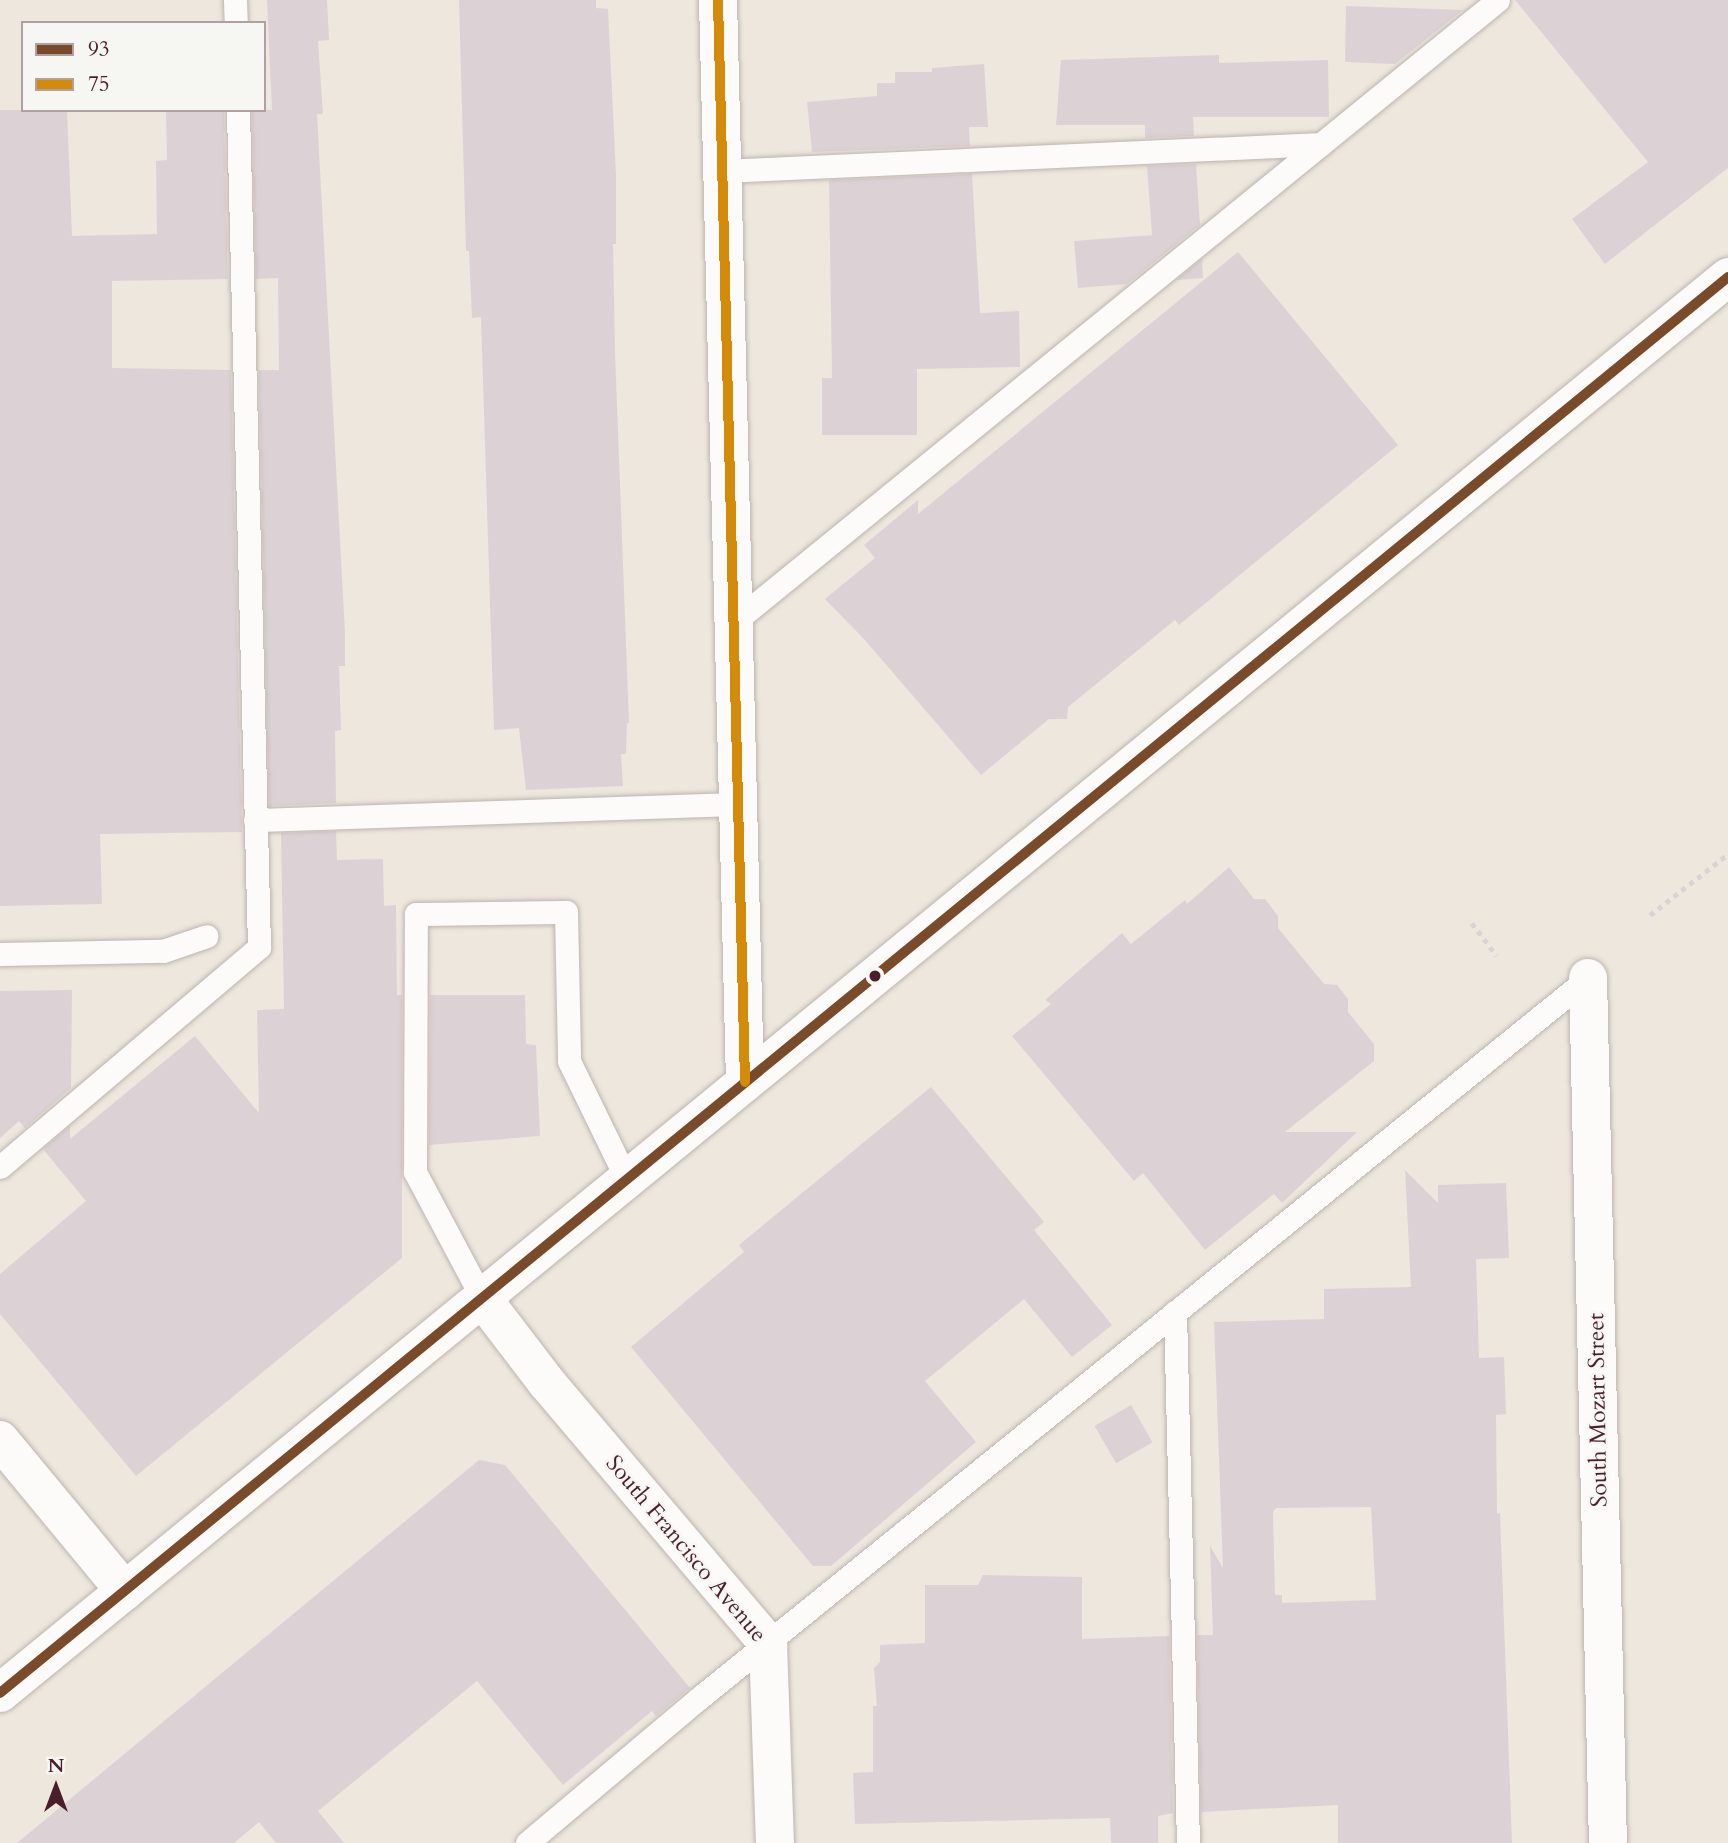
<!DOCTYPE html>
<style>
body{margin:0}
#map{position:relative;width:1728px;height:1843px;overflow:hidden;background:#ede7dd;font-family:Cardo,serif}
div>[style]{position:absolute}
.building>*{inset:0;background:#dcd2d5;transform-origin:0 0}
.path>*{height:4.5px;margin-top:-2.25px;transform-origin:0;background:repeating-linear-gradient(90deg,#d8d4d3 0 5px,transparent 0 10px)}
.roads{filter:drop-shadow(0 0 2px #bdb4af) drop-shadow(0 0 2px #bdb4af)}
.lane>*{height:23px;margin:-11.5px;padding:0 11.5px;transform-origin:11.5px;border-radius:11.5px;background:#fcfbfa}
.street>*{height:38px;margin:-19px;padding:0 19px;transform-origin:19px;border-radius:19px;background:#fcfbfa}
.secondary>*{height:38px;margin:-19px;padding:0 19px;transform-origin:19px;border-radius:19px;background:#fcfbfa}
.bus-1>*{height:10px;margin:-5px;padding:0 5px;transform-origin:5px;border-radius:5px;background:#7a4b2a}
.bus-2>*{height:10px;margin:-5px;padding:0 5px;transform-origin:5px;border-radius:5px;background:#d48b09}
.dots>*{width:19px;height:19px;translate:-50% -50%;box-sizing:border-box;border:4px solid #f6f6f2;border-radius:50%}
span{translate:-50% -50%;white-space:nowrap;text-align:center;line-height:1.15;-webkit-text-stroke:5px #f6f6f2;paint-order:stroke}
.street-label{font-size:23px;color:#4a1f2b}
.legend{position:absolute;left:21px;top:21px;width:245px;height:91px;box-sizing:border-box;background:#f6f6f2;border:2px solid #b1a0a2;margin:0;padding:9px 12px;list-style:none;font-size:21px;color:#4a1f2b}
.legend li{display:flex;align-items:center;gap:14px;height:35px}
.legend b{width:35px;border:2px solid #b1a0a2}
.north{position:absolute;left:21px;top:1752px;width:70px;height:70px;-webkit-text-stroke:5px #f6f6f2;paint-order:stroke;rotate:0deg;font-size:19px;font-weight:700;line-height:28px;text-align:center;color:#4a1f2b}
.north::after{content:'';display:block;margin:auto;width:24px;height:32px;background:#4a1f2b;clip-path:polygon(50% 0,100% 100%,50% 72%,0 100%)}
</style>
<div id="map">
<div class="building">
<i style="clip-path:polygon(267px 0,327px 0,329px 40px,318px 41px,323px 114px,317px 114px,345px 633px,345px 666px,339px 666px,341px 730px,335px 731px,336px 803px,269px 806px,259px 370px,279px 370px,278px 278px,256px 279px,252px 110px,272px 110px)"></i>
<i style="clip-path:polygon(459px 0,596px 0,596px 8px,608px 9px,616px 175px,616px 244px,613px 244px,615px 352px,629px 723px,627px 723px,626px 754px,621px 754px,623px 786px,526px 790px,519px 728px,494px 730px,481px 317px,472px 318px,469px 251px,466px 251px)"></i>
<i style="clip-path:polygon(1515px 0,1728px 0,1728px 168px,1605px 264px,1572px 219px,1648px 162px)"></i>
<i style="clip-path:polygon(1346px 6px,1463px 10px,1395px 64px,1345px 62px)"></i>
<i style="clip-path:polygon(1219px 55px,1219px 63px,1328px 60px,1329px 117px,1193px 117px,1194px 136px,1145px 138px,1145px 125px,1056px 125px,1061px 60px)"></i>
<i style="clip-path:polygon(984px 64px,988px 127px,969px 127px,970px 146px,812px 152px,807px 102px,877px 96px,877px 83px,895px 83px,895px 72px,932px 72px,932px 68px)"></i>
<i style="clip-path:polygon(0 110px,67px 110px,72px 236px,157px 234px,156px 161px,167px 160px,166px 110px,224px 110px,228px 279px,112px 281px,112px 368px,231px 370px,242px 832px,100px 834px,102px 904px,0 906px)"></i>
<i style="clip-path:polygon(1196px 164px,1200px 225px,1127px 284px,1078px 288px,1074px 241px,1152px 235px,1147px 166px)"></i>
<i style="clip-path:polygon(972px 174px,980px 313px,1019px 311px,1020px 367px,917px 369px,917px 435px,822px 435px,822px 378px,832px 378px,829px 180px)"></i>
<i style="clip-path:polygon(1238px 252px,1398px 445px,1179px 625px,1175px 620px,1068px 707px,1067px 719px,1049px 719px,981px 775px,864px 639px,825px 599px,875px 558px,864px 545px,918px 500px,918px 514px)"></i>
<i style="clip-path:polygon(1202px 259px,1203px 278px,1176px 280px)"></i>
<i style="clip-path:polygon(336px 831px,337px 860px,383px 859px,384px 906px,396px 905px,397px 995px,402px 995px,402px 1258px,136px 1476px,0 1314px,0 1274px,86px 1201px,43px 1149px,70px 1126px,70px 1139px,195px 1036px,259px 1113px,257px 1010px,284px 1009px,281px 833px)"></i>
<i style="clip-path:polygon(1229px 867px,1254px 899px,1265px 899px,1278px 916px,1278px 928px,1324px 984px,1337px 985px,1348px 999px,1348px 1012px,1374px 1044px,1374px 1061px,1285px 1132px,1357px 1132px,1282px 1203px,1274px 1194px,1205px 1250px,1143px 1173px,1134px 1181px,1012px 1036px,1051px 1004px,1045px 1000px,1122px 933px,1131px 944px,1185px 900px,1187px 904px)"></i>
<i style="clip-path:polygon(72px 990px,71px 1088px,25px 1128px,19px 1121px,0 1138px,0 991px)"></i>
<i style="clip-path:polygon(430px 995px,525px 995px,526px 1044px,536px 1045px,540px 1136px,429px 1145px)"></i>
<i style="clip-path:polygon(931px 1087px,1044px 1222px,1034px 1230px,1112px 1325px,1072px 1357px,1024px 1299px,925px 1381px,976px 1442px,831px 1566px,813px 1566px,631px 1347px,744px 1252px,739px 1245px)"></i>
<i style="clip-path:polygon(evenodd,1405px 1170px,1438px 1203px,1438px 1185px,1506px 1183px,1509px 1258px,1476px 1259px,1479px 1358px,1504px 1357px,1506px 1414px,1496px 1415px,1497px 1514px,1500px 1513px,1512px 1843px,1338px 1843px,1338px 1805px,1201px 1812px,1197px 1635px,1213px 1635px,1210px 1546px,1223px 1568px,1214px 1322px,1324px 1319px,1324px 1289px,1411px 1287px,1405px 1170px,1371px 1507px,1376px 1600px,1282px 1603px,1282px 1595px,1275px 1595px,1273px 1512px,1276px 1508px,1371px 1507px)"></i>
<i style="left:1131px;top:1405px;width:43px;height:42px;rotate:60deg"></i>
<i style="clip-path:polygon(479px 1460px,505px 1465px,690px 1688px,656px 1716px,652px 1711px,563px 1785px,477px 1681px,318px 1811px,344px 1843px,276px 1843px,259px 1822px,234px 1843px,17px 1843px)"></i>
<i style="clip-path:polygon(983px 1575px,1082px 1577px,1082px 1639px,1169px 1636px,1173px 1813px,1158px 1816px,1158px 1843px,1111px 1843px,1110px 1818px,855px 1824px,853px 1773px,873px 1772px,873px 1706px,877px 1706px,874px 1668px,880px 1662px,880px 1645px,925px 1643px,925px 1585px,978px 1585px)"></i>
</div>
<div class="path">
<i style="left:1650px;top:915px;width:99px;rotate:-38deg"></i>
<i style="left:1472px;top:923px;width:41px;rotate:52.9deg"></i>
</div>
<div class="roads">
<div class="lane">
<i style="left:235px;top:0;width:23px;rotate:88deg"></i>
<i style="left:722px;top:171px;width:600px;rotate:-2.58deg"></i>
<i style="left:734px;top:622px;width:985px;rotate:-39.15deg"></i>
<i style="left:255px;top:820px;width:484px;rotate:-1.9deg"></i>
<i style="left:0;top:954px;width:163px;rotate:-1.1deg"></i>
<i style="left:163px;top:951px;width:46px;rotate:-18.8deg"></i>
<i style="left:0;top:1167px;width:340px;rotate:-40.3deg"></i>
<i style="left:259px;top:947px;width:837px;rotate:-91.44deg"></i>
<i style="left:482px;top:1298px;width:143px;rotate:-118deg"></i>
<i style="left:415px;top:1172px;width:258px;rotate:-89.8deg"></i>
<i style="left:416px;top:914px;width:150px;rotate:-0.8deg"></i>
<i style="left:566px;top:912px;width:149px;rotate:88.8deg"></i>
<i style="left:569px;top:1061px;width:132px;rotate:64deg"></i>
<i style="left:1175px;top:1312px;width:531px;rotate:88.6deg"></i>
<i style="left:527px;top:1843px;width:224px;rotate:-40.1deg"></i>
<i style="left:698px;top:1699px;width:1145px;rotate:-39.01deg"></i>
</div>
<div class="street">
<i style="left:718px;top:0;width:1082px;rotate:88.57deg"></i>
<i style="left:1588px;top:978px;width:865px;rotate:88.68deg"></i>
<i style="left:482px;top:1298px;width:107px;rotate:52.6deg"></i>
<i style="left:547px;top:1383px;width:342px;rotate:49.7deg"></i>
<i style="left:768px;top:1644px;width:199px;rotate:88deg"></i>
<i style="left:0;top:1440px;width:196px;rotate:50.4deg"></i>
</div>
<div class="secondary">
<i style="left:0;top:1693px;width:2234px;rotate:-39.33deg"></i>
</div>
</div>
<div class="bus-1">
<i style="left:0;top:1693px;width:2234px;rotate:-39.33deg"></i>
</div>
<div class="bus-2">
<i style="left:718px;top:0;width:1082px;rotate:88.57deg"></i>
</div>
<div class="dots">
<i style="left:875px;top:976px;background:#4a1f2b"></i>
</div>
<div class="street-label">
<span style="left:1598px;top:1410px;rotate:-91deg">South Mozart Street</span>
<span style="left:686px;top:1549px;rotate:50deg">South Francisco Avenue</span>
</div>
<ul class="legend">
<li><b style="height:9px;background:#7a4b2a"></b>93</li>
<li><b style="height:9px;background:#d48b09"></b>75</li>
</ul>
<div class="north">N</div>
</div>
